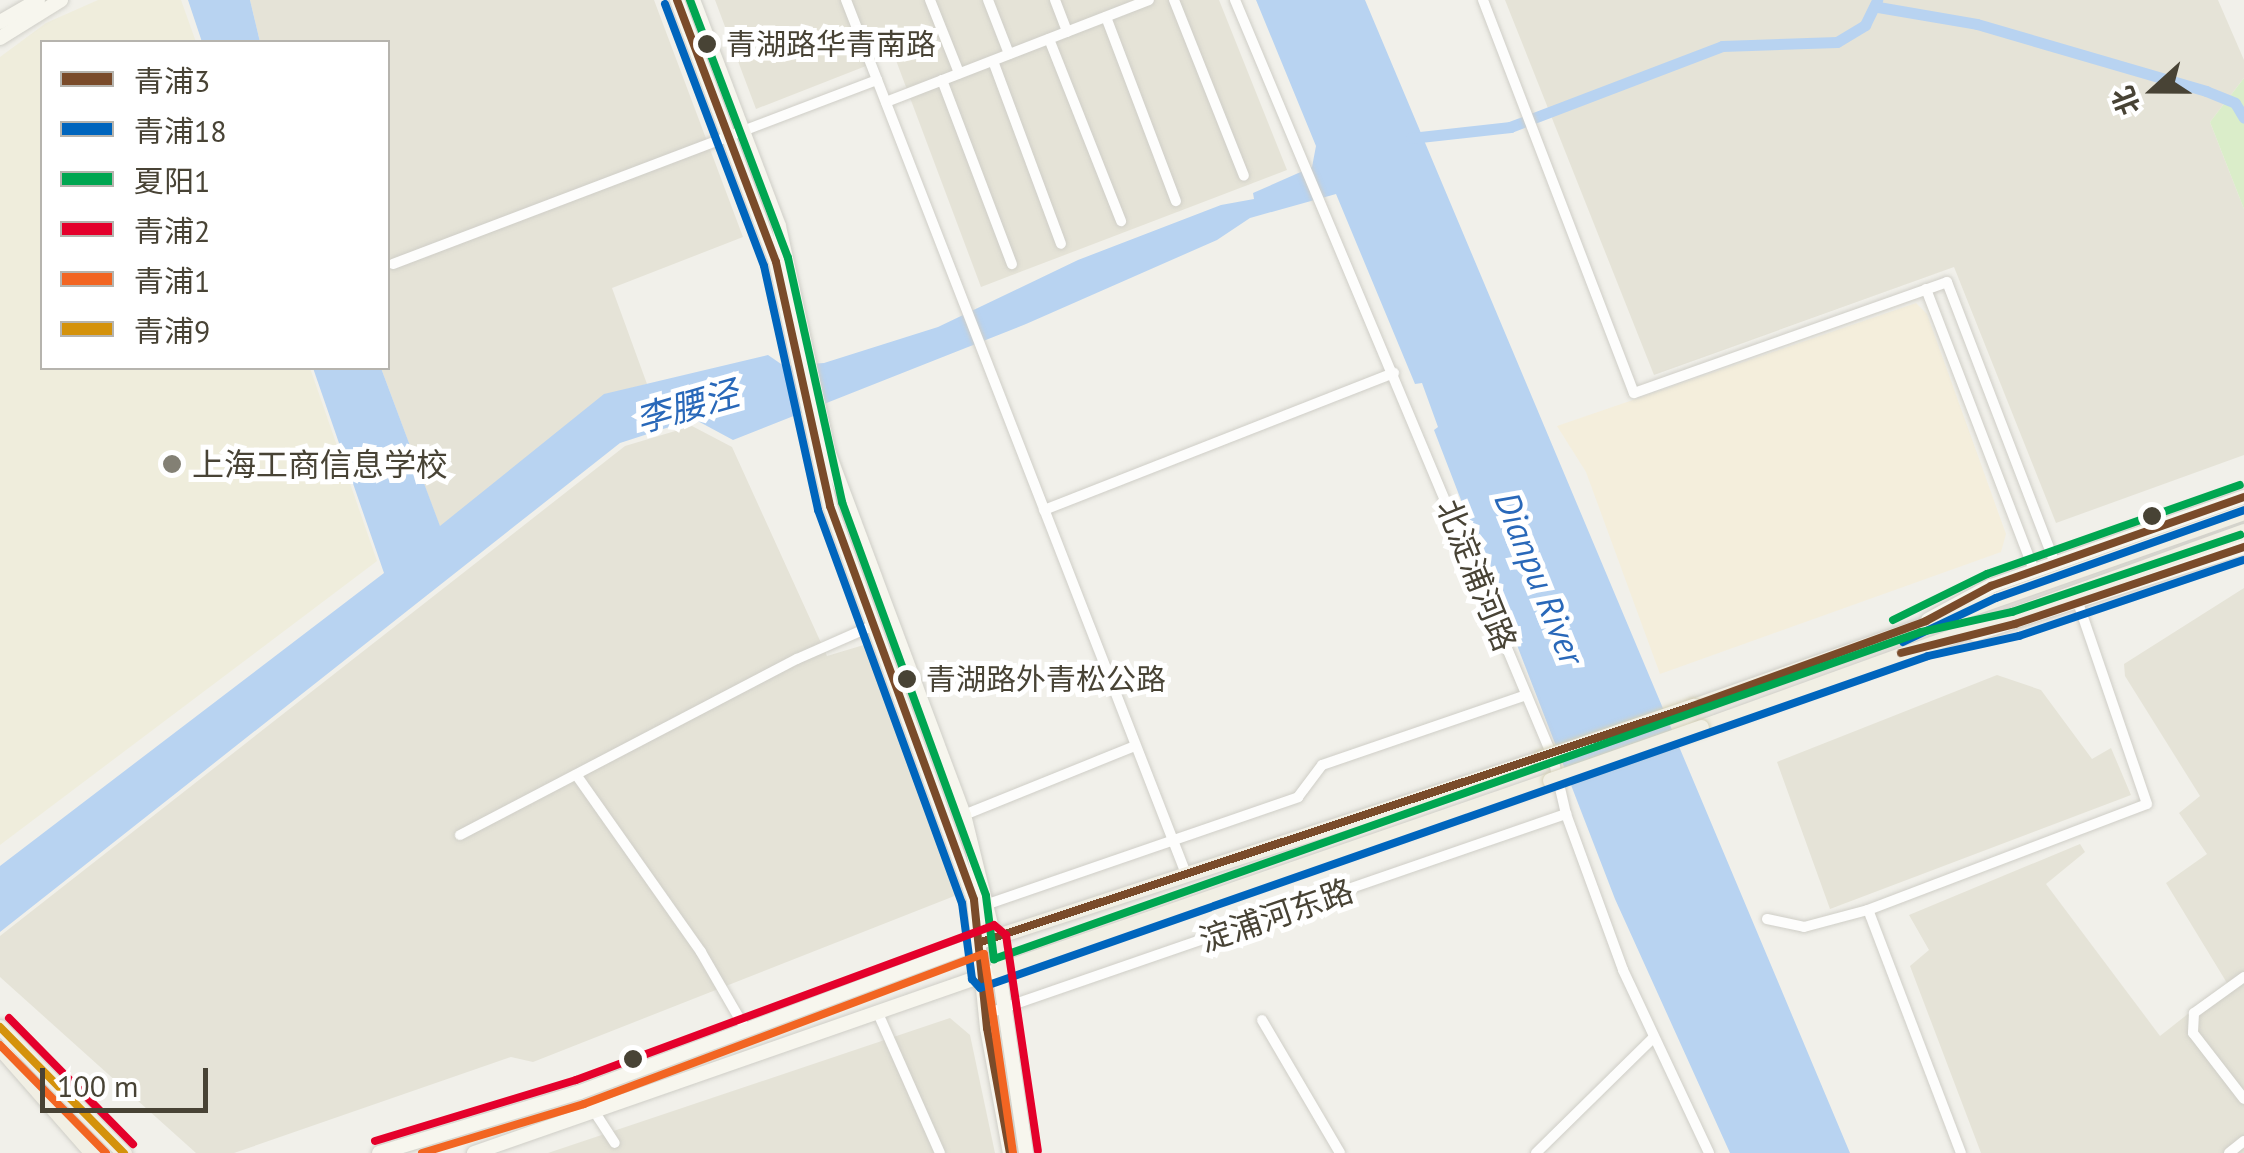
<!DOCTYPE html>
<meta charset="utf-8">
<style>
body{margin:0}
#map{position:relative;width:2244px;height:1153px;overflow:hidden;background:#f1f0ea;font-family:"PT Sans","Noto Sans SC",sans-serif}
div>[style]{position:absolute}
.residential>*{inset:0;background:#e5e3d7}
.commercial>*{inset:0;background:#f4eedc}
.education>*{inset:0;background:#efeddc}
.green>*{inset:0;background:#daedc9}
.water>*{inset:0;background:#b8d3f1}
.canal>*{height:11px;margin:-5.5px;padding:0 5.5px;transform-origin:5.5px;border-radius:5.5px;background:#b8d3f1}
.roads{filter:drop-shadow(0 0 2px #cfcec7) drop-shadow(0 0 2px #cfcec7)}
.minor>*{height:10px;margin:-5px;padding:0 5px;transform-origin:5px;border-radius:5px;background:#fdfdfc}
.secondary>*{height:14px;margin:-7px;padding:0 7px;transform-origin:7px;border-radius:7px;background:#f7f6ee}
.primary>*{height:15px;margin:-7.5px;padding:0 7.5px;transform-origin:7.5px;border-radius:7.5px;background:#f1efe4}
.bridges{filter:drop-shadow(0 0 2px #d4d0b7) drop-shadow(0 0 2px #d4d0b7)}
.primary-bridge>*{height:15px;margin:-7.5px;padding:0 7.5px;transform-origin:7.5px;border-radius:7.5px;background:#f1efe4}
.bus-1>*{height:8px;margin:-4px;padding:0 4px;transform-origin:4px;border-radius:4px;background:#7a4b2a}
.bus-2>*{height:8px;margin:-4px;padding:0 4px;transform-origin:4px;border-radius:4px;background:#0065bd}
.bus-3>*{height:8px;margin:-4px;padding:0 4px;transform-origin:4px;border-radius:4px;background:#00a651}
.bus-4>*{height:8px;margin:-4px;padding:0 4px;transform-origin:4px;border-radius:4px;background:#e4002b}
.bus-5>*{height:8px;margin:-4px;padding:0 4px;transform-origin:4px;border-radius:4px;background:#f26522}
.bus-6>*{height:8px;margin:-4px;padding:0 4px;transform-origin:4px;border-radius:4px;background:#d4920b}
.dots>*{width:28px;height:28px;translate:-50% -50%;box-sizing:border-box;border:5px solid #fff;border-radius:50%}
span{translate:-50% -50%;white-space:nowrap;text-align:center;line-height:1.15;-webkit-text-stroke:10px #fff;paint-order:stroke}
.bus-label{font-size:30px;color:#484335}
.left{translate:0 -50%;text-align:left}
.poi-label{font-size:32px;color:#484335}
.street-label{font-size:32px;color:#484335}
.water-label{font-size:35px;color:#2968b9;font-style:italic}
.legend{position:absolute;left:40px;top:40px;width:350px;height:330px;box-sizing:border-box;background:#fff;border:2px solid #b6b4ae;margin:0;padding:12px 18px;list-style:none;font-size:30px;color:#484335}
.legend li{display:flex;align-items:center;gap:20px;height:50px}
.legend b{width:50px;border:2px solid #b6b4ae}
.north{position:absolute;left:2104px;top:40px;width:100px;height:100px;-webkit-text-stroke:8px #fff;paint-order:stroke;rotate:249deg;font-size:28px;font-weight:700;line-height:40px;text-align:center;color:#484335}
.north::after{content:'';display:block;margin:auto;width:35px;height:45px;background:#484335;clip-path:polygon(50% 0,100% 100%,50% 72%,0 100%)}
.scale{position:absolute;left:40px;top:1068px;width:168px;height:45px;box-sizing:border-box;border:5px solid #484335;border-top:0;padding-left:12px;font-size:30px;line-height:35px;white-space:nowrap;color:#484335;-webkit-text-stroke:8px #fff;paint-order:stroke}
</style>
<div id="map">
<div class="residential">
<i style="clip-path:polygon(250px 0,654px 0,743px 237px,612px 288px,647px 384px,604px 395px,440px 527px,381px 368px,388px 368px,388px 42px,260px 42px)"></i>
<i style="clip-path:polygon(715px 0,1219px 0,1287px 170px,981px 287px,894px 55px,756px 109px)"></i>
<i style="clip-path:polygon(1505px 0,2218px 0,2244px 60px,2244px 78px,2210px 122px,2244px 209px,2244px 455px,2056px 523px,1954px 267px,1654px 375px)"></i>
<i style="clip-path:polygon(692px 426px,732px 447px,827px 656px,867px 644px,957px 895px,533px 1062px,511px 1057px,234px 1153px,196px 1153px,0 977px,0 936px,625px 446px)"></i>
<i style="clip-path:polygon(2244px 588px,2244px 1153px,1981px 1153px,1910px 966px,1929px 950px,1909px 915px,2080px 844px,2085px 852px,2046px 884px,2160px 1036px,2227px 983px,2166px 883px,2207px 854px,2179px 813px,2200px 796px,2125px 676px,2124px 664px)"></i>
<i style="clip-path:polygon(1997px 675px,2041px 690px,2092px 759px,2111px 748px,2131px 795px,1830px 909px,1777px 762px)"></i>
<i style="clip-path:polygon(950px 1018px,970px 1035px,995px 1153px,548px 1153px)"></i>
</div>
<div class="commercial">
<i style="clip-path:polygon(1916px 303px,1927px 314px,2006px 534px,2001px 552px,1660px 674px,1586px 472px,1557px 426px)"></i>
</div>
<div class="education">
<i style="clip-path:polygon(98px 0,181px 0,196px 42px,42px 42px,42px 368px,310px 368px,377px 561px,0 845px,0 57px,46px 23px)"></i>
</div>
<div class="green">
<i style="clip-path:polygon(2244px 78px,2244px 209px,2210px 122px)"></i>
</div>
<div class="water">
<i style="clip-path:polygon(188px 0,250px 0,260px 42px,202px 42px)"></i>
<i style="clip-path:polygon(1256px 0,1365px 0,1850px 1153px,1730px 1153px,1615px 899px,1434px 430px,1438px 427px,1422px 383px,1415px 384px,1336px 194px,1250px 218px,1217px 240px,1026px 324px,733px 440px,694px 419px,620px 443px,0 932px,0 866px,384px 573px,313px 368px,381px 368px,440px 526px,604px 394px,768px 355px,784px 366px,824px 363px,938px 327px,1078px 260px,1221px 205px,1254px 199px,1253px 193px,1312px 167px,1316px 146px)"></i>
</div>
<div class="canal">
<i style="left:1878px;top:7px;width:100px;rotate:9.7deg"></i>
<i style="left:1977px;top:24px;width:239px;rotate:16.3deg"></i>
<i style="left:2206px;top:91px;width:31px;rotate:22deg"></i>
<i style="left:2235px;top:103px;width:17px;rotate:59deg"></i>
<i style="left:1411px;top:138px;width:100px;rotate:-6.3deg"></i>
<i style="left:1510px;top:127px;width:227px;rotate:-20.9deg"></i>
<i style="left:1722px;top:46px;width:115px;rotate:-2deg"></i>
<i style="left:1837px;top:42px;width:33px;rotate:-31deg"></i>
<i style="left:1865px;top:25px;width:28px;rotate:-64deg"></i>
</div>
<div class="roads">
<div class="minor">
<i style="left:846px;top:0;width:938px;rotate:68.74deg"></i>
<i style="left:930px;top:0;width:79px;rotate:68.3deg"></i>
<i style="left:988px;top:0;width:58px;rotate:68.7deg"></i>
<i style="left:1055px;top:0;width:34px;rotate:69deg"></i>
<i style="left:1174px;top:0;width:189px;rotate:68.3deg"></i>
<i style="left:1235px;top:0;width:822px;rotate:67.24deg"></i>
<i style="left:1553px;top:758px;width:57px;rotate:76.9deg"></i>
<i style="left:1566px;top:814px;width:166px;rotate:69.9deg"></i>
<i style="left:1623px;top:970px;width:202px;rotate:64.8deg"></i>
<i style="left:1483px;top:0;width:421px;rotate:69deg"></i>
<i style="left:1634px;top:393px;width:332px;rotate:-19.5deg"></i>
<i style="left:1947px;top:282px;width:301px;rotate:69deg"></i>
<i style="left:1106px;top:17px;width:197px;rotate:69.2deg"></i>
<i style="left:1049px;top:39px;width:196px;rotate:68.4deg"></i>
<i style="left:993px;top:61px;width:195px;rotate:69.6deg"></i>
<i style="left:942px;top:80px;width:197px;rotate:69.2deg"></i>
<i style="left:886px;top:102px;width:282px;rotate:-21.2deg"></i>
<i style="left:393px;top:264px;width:518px;rotate:-20.82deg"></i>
<i style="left:1926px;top:289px;width:301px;rotate:69deg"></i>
<i style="left:1044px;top:510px;width:376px;rotate:-21.4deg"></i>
<i style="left:577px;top:776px;width:215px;rotate:54.8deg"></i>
<i style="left:701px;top:952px;width:90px;rotate:60deg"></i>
<i style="left:964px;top:815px;width:184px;rotate:-22deg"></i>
<i style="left:460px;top:835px;width:380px;rotate:-27.6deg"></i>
<i style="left:797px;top:659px;width:84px;rotate:-23.8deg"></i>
<i style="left:991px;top:903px;width:325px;rotate:-19deg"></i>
<i style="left:1298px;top:797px;width:40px;rotate:-53deg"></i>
<i style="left:1322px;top:765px;width:216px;rotate:-18.9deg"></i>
<i style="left:1767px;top:919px;width:38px;rotate:12deg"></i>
<i style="left:1804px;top:927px;width:66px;rotate:-14.9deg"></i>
<i style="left:2244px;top:977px;width:62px;rotate:144.2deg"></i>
<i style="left:2194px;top:1013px;width:20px;rotate:93deg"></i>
<i style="left:2193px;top:1033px;width:83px;rotate:52.3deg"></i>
<i style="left:877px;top:1011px;width:155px;rotate:66.1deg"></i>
<i style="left:986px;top:1014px;width:614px;rotate:-19.03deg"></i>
<i style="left:1262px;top:1020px;width:154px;rotate:59.6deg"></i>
<i style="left:594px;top:1111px;width:38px;rotate:57deg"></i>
<i style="left:1536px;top:1153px;width:165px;rotate:-44.5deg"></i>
<i style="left:1961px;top:1153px;width:260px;rotate:-110.9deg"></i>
<i style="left:1868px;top:910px;width:298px;rotate:-20.8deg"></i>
<i style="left:2147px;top:804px;width:213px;rotate:-108.9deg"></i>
<i style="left:2229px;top:1153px;width:19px;rotate:-39deg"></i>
</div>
<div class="secondary">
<i style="left:677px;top:0;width:280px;rotate:69.3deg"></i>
<i style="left:776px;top:262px;width:250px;rotate:77.5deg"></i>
<i style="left:830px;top:506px;width:419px;rotate:69.9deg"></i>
<i style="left:974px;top:900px;width:129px;rotate:84.2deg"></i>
<i style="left:987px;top:1028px;width:127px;rotate:79.6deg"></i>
<i style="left:0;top:22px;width:44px;rotate:-30.1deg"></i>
<i style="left:0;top:38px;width:72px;rotate:-31.9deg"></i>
<i style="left:1928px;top:620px;width:72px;rotate:-28.4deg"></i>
<i style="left:1991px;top:586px;width:268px;rotate:-19.4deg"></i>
<i style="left:1975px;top:634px;width:283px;rotate:-17.9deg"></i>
<i style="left:379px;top:1153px;width:210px;rotate:-16.9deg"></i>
<i style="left:580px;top:1092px;width:442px;rotate:-20.5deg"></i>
<i style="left:994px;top:937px;width:126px;rotate:-103.8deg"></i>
<i style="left:964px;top:815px;width:385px;rotate:-110.5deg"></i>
<i style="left:829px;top:454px;width:233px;rotate:-102.4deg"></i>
<i style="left:779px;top:226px;width:242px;rotate:-110.8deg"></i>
<i style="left:474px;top:1153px;width:556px;rotate:-19.22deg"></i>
<i style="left:999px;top:970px;width:185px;rotate:81.6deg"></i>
</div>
<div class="primary">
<i style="left:1693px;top:706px;width:584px;rotate:-19.4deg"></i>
<i style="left:1701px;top:727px;width:577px;rotate:-19.85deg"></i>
<i style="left:1541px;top:758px;width:576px;rotate:161.88deg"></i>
<i style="left:994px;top:937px;width:33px;rotate:81deg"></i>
<i style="left:999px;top:970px;width:583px;rotate:-19.03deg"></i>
<i style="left:0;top:1027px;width:177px;rotate:45.5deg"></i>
<i style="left:0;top:1048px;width:140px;rotate:48.8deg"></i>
</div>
</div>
<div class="bridges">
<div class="primary-bridge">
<i style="left:1541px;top:758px;width:161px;rotate:-18.9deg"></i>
<i style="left:1550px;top:780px;width:160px;rotate:-19.3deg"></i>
</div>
</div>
<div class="bus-1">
<i style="left:677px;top:0;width:280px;rotate:69.3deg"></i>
<i style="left:776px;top:262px;width:250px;rotate:77.5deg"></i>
<i style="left:830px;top:506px;width:419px;rotate:69.9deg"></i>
<i style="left:974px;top:900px;width:129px;rotate:84.2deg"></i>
<i style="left:987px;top:1028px;width:127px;rotate:79.6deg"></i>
<i style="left:1901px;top:653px;width:118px;rotate:-14.3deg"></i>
<i style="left:2015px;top:624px;width:242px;rotate:-18.6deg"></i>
<i style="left:981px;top:942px;width:750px;rotate:-18.34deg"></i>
<i style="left:1693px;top:706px;width:248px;rotate:-20deg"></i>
<i style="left:1926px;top:621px;width:74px;rotate:-28.3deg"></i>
<i style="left:1991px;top:586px;width:268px;rotate:-19.4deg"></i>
</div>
<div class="bus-2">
<i style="left:665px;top:4px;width:280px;rotate:69.3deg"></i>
<i style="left:764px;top:266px;width:250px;rotate:77.5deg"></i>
<i style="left:818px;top:510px;width:419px;rotate:69.9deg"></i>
<i style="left:962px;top:903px;width:77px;rotate:82.5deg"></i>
<i style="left:972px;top:979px;width:12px;rotate:48deg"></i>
<i style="left:980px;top:988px;width:1004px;rotate:-19.3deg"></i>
<i style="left:1928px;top:656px;width:93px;rotate:-12.4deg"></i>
<i style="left:2019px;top:636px;width:237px;rotate:-18.7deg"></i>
<i style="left:1903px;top:642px;width:103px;rotate:-25.3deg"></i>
<i style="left:1996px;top:598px;width:263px;rotate:-19.5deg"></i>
</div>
<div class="bus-3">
<i style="left:690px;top:0;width:276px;rotate:69.2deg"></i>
<i style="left:788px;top:258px;width:250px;rotate:77.5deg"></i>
<i style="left:842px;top:502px;width:419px;rotate:69.9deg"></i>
<i style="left:986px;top:896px;width:64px;rotate:82.8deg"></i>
<i style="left:994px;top:959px;width:983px;rotate:-19.43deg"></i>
<i style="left:1921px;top:632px;width:93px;rotate:-12.4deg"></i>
<i style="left:2012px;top:612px;width:241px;rotate:-18.7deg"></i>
<i style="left:1893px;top:620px;width:105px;rotate:-26.1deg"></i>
<i style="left:1987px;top:574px;width:268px;rotate:-19.4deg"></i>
</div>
<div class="bus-4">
<i style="left:9px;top:1018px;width:177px;rotate:45.5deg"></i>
<i style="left:375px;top:1141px;width:210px;rotate:-16.9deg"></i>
<i style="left:576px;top:1080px;width:446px;rotate:-20.3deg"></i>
<i style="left:994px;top:925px;width:16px;rotate:40deg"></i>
<i style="left:1006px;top:935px;width:218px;rotate:81.6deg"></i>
</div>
<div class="bus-5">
<i style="left:0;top:1045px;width:151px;rotate:45.5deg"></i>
<i style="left:422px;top:1153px;width:169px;rotate:-16.8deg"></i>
<i style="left:584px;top:1104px;width:427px;rotate:-20.6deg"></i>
<i style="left:984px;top:954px;width:201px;rotate:81.7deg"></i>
</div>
<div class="bus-6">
<i style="left:0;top:1027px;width:177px;rotate:45.5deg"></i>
</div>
<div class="dots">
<i style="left:707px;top:44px;background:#484335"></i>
<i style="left:172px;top:464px;background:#838074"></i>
<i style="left:2152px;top:516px;background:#484335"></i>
<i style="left:907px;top:679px;background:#484335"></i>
<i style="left:633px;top:1059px;background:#484335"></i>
</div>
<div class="bus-label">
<span class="left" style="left:726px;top:44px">青湖路华青南路</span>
<span class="left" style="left:926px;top:679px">青湖路外青松公路</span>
</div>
<div class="poi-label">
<span class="left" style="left:192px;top:464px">上海工商信息学校</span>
</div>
<div class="street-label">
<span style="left:1477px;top:575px;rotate:68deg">北淀浦河路</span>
<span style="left:1276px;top:915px;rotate:-19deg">淀浦河东路</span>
</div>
<div class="water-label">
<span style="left:687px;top:406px;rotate:-16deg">李腰泾</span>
<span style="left:1540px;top:578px;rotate:68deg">Dianpu River</span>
</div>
<ul class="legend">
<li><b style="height:12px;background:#7a4b2a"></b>青浦3</li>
<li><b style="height:12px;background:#0065bd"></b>青浦18</li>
<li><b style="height:12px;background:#00a651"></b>夏阳1</li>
<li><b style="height:12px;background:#e4002b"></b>青浦2</li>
<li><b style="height:12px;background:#f26522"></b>青浦1</li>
<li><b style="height:12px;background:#d4920b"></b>青浦9</li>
</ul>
<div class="north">北</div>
<div class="scale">100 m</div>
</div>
